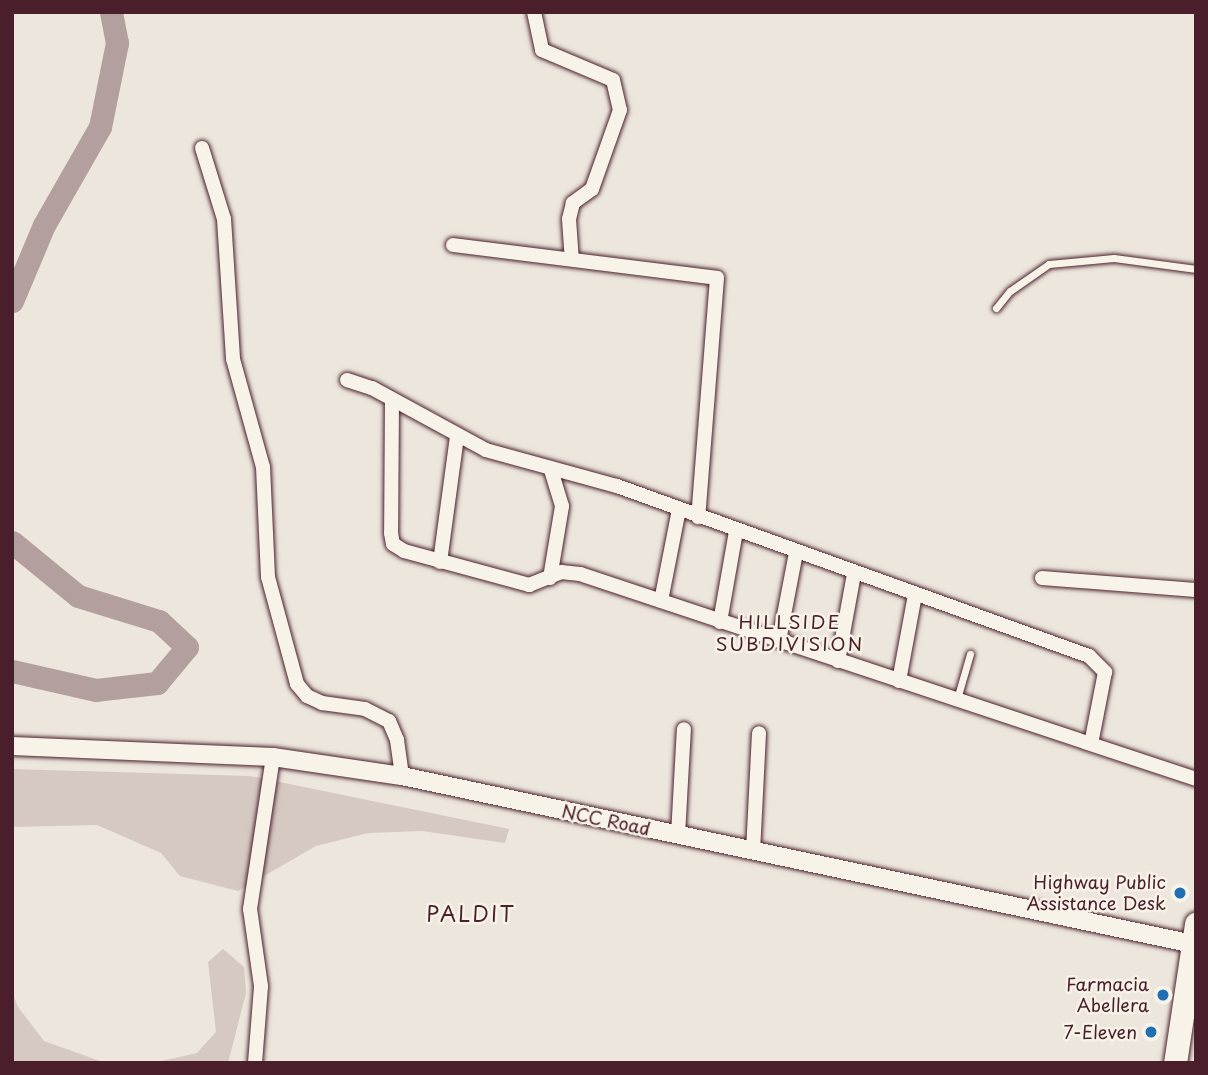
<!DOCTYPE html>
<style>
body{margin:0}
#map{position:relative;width:1208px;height:1075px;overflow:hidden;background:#ece6dd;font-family:"Playpen Sans",sans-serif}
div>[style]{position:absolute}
.green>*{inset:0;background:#d5c9c2}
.river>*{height:23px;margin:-11.5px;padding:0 11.5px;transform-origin:11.5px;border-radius:11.5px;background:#b39f9d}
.roads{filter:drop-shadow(0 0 2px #4a1f2b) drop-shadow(0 0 2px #4a1f2b)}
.service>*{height:7px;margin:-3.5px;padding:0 3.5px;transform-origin:3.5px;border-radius:3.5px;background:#f7f3e8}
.minor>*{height:14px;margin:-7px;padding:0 7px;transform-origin:7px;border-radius:7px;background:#f7f3e8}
.tertiary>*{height:18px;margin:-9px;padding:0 9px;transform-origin:9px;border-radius:9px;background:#f7f3e8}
.trunk>*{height:23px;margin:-11.5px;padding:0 11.5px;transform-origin:11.5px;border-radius:11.5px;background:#f7f3e8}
.dots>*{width:19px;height:19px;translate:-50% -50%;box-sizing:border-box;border:4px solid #f7f3e8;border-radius:50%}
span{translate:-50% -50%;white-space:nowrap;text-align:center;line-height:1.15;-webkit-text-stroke:5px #f7f3e8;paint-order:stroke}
.street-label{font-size:18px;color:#4a1f2b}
.poi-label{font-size:18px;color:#4a1f2b}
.right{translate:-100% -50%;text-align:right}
.neighbourhood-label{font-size:19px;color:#4a1f2b;letter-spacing:2px}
.quarter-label{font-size:21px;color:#4a1f2b;letter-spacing:2px}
.frame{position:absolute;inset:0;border:14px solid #4a1f2b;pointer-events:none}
</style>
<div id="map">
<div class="green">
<i style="clip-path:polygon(12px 769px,250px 776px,509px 829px,505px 843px,422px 831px,368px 833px,316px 846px,238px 891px,180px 876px,161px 853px,97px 825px,12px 827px)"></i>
<i style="clip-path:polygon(223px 949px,244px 967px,246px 993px,228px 1063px,153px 1063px,197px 1053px,216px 1032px,208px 962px)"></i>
<i style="clip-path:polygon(12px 992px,18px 1007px,44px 1041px,100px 1061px,120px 1063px,12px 1063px)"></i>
</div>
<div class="river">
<i style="left:12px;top:301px;width:82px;rotate:-67.2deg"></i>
<i style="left:44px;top:225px;width:113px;rotate:-60.3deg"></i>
<i style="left:100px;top:127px;width:86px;rotate:-78.6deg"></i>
<i style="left:117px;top:43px;width:32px;rotate:-101deg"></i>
<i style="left:12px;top:542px;width:85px;rotate:39.3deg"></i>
<i style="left:78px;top:596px;width:85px;rotate:17.2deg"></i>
<i style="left:159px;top:621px;width:38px;rotate:43deg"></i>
<i style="left:187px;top:647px;width:47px;rotate:129.8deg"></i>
<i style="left:157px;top:683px;width:61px;rotate:173.5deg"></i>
<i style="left:96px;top:690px;width:86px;rotate:-167.3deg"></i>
</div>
<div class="roads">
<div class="service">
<i style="left:996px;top:308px;width:22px;rotate:-51deg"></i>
<i style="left:1010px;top:291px;width:47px;rotate:-34.7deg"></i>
<i style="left:1049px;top:264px;width:65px;rotate:-5.3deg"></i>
<i style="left:1114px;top:258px;width:83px;rotate:7.6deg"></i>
<i style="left:957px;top:699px;width:47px;rotate:-73.9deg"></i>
</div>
<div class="minor">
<i style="left:534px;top:12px;width:39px;rotate:78deg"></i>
<i style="left:542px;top:50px;width:77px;rotate:22.9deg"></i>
<i style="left:613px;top:80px;width:31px;rotate:77deg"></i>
<i style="left:620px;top:110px;width:84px;rotate:109.5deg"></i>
<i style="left:592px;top:189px;width:24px;rotate:144deg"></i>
<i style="left:573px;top:203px;width:16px;rotate:104deg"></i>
<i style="left:569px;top:219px;width:39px;rotate:86deg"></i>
<i style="left:202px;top:148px;width:74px;rotate:72.8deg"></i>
<i style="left:224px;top:219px;width:140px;rotate:86.3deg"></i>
<i style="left:233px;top:359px;width:112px;rotate:74.5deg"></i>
<i style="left:263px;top:467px;width:110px;rotate:87.4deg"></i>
<i style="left:268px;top:577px;width:111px;rotate:74.8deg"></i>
<i style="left:297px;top:684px;width:16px;rotate:50deg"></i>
<i style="left:307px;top:696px;width:17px;rotate:25deg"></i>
<i style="left:322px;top:703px;width:43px;rotate:7.9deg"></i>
<i style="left:365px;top:709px;width:27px;rotate:27deg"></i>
<i style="left:389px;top:721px;width:21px;rotate:67deg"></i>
<i style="left:397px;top:740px;width:36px;rotate:82deg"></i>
<i style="left:453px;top:245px;width:266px;rotate:7.1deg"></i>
<i style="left:717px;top:278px;width:240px;rotate:94.5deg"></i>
<i style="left:347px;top:380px;width:26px;rotate:18deg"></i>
<i style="left:372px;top:388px;width:130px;rotate:28.5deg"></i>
<i style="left:486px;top:450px;width:136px;rotate:15.4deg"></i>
<i style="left:617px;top:486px;width:502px;rotate:19.81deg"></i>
<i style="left:1089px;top:656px;width:23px;rotate:45deg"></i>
<i style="left:1105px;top:672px;width:73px;rotate:101deg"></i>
<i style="left:392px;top:401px;width:132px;rotate:90.4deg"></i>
<i style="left:391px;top:533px;width:11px;rotate:80deg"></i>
<i style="left:393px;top:544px;width:13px;rotate:32deg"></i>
<i style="left:404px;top:551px;width:130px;rotate:15.2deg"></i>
<i style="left:529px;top:585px;width:35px;rotate:-22deg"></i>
<i style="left:561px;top:572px;width:19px;rotate:6deg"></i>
<i style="left:580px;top:574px;width:649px;rotate:18.41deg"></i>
<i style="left:440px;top:562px;width:127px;rotate:-82.3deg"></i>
<i style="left:550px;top:578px;width:73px;rotate:-80.5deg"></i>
<i style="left:562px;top:506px;width:38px;rotate:-107deg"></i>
<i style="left:1042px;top:578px;width:154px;rotate:4.5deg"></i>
<i style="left:661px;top:601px;width:94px;rotate:-78.9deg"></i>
<i style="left:720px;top:622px;width:92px;rotate:-80deg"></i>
<i style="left:779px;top:641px;width:90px;rotate:-79.1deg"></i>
<i style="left:838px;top:661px;width:88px;rotate:-79.6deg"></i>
<i style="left:899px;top:681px;width:87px;rotate:-79.5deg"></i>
<i style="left:678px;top:835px;width:106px;rotate:-86.8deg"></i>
<i style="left:753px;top:852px;width:119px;rotate:-87.1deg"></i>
<i style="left:255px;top:1063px;width:77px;rotate:-85.5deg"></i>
<i style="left:261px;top:986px;width:78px;rotate:-98.1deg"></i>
<i style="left:250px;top:909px;width:154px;rotate:-81.4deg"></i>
</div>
<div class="tertiary">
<i style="left:12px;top:746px;width:261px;rotate:2.4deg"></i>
<i style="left:273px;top:757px;width:130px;rotate:8.4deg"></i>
<i style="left:402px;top:776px;width:809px;rotate:11.99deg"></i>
</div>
<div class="trunk">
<i style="left:1175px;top:1063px;width:141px;rotate:-81.4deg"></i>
</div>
</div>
<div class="dots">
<i style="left:1180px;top:893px;background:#1f6fb2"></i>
<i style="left:1163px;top:995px;background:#1f6fb2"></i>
<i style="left:1151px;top:1032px;background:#1f6fb2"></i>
</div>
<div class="street-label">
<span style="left:606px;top:820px;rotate:12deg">NCC Road</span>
</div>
<div class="poi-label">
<span class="right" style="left:1166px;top:893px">Highway Public<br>Assistance Desk</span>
<span class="right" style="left:1149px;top:995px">Farmacia<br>Abellera</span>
<span class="right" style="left:1137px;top:1032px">7-Eleven</span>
</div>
<div class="neighbourhood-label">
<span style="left:790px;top:633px">HILLSIDE<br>SUBDIVISION</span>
</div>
<div class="quarter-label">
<span style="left:471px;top:913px">PALDIT</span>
</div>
<div class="frame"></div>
</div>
